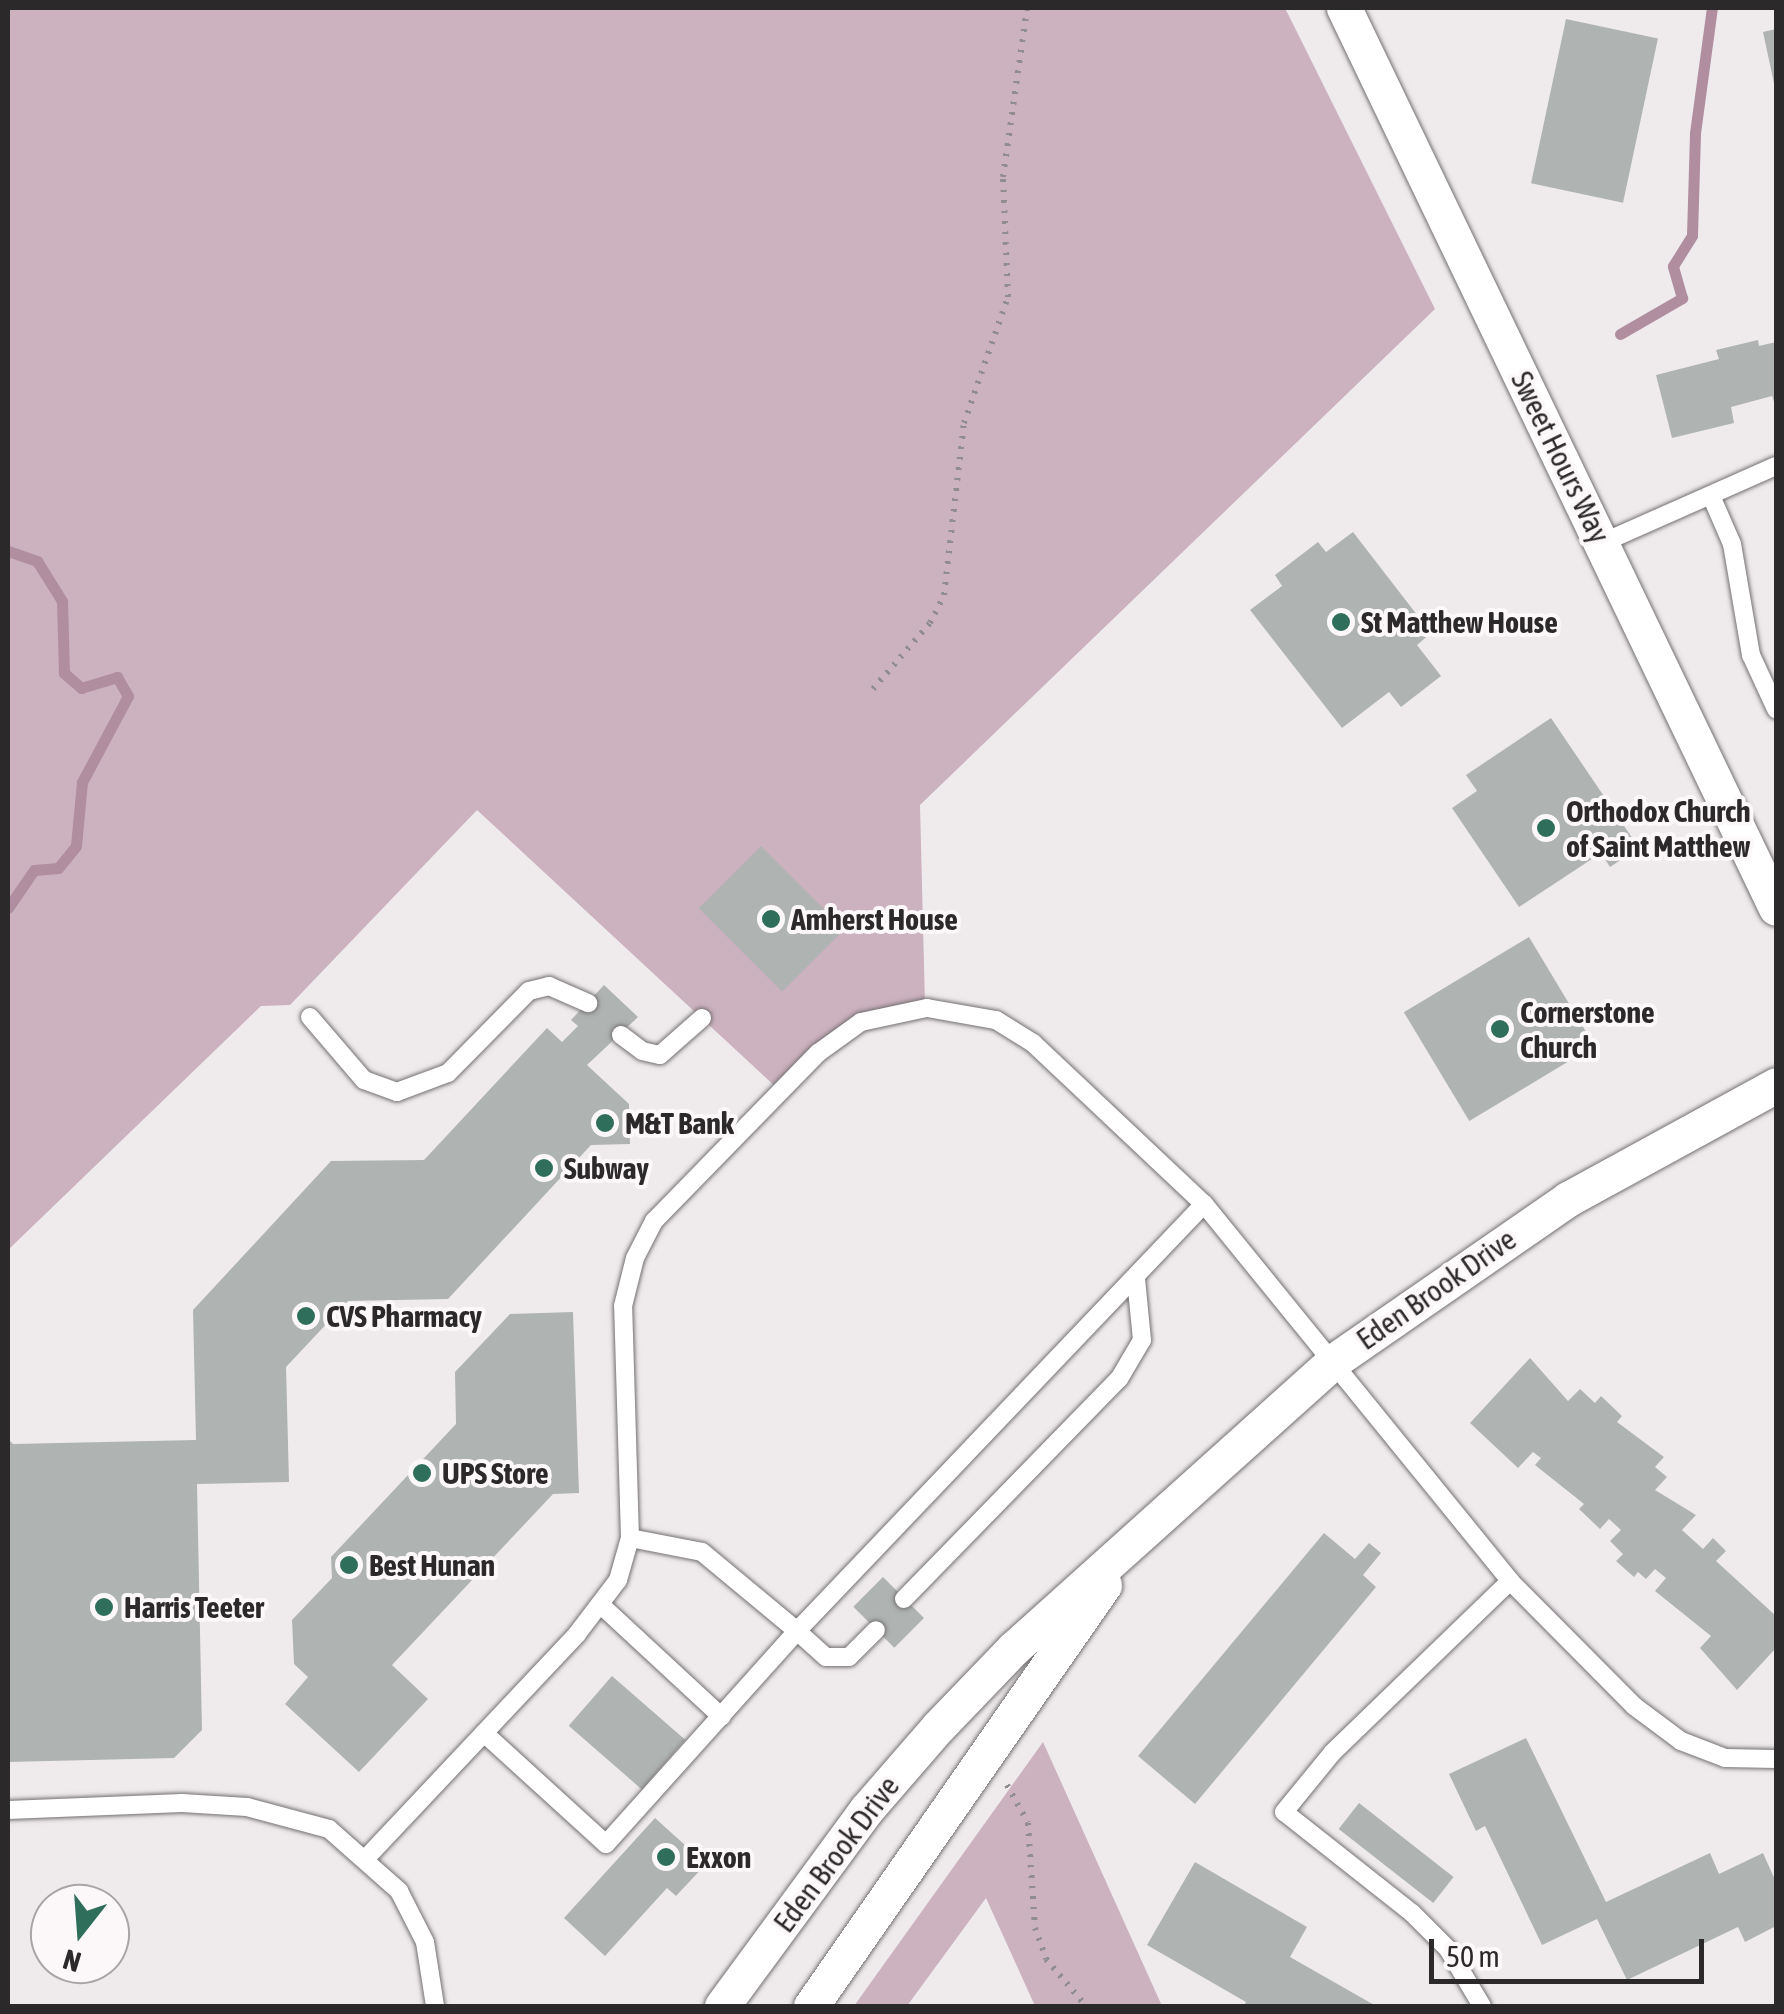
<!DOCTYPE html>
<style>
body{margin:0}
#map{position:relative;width:1784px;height:2014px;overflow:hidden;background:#efebed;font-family:"Asap Condensed",sans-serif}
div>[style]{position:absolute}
.green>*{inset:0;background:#ccb1be}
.stream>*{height:11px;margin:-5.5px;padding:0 5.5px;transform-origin:5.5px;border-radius:5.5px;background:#b08e9f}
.building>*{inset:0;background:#afb4b2;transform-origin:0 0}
.path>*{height:6px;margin-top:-3px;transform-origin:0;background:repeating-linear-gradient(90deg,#908d8f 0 2.5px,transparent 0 10.5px)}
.roads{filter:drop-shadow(0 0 2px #747072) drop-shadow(0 0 2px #747072)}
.lane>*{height:18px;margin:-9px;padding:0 9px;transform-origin:9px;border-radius:9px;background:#fff}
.street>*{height:35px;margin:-17.5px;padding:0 17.5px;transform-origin:17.5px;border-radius:17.5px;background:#fff}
.dots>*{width:28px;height:28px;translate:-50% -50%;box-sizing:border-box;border:5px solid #fcf8fa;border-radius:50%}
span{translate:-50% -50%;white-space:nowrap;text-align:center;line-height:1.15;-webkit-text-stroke:8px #fcf8fa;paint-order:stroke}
.street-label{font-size:30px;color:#2b292a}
.poi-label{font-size:30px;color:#2b292a;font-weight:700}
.left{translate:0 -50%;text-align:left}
.frame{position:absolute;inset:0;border:10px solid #2b292a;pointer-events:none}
.north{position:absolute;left:30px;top:1884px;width:100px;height:100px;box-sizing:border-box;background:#fcf8fa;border:2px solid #a8a5a7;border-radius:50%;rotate:197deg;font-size:28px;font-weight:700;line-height:40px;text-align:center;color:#2b292a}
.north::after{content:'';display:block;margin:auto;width:35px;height:45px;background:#2f6e5b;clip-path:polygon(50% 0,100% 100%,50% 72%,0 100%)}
.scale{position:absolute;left:1429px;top:1939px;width:275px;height:45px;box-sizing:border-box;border:5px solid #2b292a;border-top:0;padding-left:12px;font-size:30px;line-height:35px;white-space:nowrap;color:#2b292a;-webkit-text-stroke:8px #fcf8fa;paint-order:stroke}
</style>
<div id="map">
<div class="green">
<i style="clip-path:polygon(8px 8px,1285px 8px,1435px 309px,920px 805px,925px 1005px,873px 1015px,778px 1089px,477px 810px,290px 1005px,261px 1006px,8px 1250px)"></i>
<i style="clip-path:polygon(1043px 1742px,1162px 2006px,1035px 2006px,986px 1898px,907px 2006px,854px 2006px)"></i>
</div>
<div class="stream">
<i style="left:1620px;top:334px;width:72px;rotate:-30.1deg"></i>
<i style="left:1682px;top:298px;width:33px;rotate:-106deg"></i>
<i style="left:1673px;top:266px;width:36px;rotate:-58deg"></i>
<i style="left:1692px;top:235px;width:102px;rotate:-88.3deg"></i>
<i style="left:1695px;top:133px;width:126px;rotate:-82.3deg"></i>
<i style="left:8px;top:551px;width:31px;rotate:19deg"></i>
<i style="left:37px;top:561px;width:47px;rotate:58deg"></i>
<i style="left:62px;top:601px;width:72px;rotate:88.4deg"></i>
<i style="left:64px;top:673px;width:23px;rotate:41deg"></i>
<i style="left:81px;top:688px;width:38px;rotate:-17deg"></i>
<i style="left:117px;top:677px;width:22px;rotate:60deg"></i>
<i style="left:128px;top:696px;width:98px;rotate:118.1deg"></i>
<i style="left:82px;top:782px;width:64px;rotate:95.4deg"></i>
<i style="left:76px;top:846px;width:28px;rotate:129deg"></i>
<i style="left:58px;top:868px;width:24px;rotate:175deg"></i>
<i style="left:34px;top:870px;width:46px;rotate:124.4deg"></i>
</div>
<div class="building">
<i style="left:1566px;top:19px;width:94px;height:168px;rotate:12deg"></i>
<i style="clip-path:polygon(1776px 29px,1776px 87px,1775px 88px,1763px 32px)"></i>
<i style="clip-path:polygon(1758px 340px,1759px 346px,1776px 342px,1776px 407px,1772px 396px,1731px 407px,1734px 423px,1672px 438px,1656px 375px,1719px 359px,1716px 350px)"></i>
<i style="clip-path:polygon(1353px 532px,1431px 633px,1417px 645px,1441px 676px,1401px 707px,1389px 692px,1342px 728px,1250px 610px,1282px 586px,1275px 575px,1318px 542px,1326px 552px)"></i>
<i style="clip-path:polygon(1551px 718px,1639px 848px,1610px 867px,1601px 853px,1519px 907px,1452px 808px,1477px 791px,1466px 775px)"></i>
<i style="left:761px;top:846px;width:118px;height:88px;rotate:45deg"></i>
<i style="left:1529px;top:937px;width:127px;height:146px;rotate:59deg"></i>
<i style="clip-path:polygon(604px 985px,638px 1017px,587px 1065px,629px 1104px,630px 1144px,591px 1145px,448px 1299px,348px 1301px,286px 1367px,289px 1482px,197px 1484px,202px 1730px,174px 1758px,8px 1762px,8px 1439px,13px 1444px,196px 1440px,193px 1310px,331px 1161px,424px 1160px,547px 1028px,562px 1042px,578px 1026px,571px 1020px)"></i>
<i style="clip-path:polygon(573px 1312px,579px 1493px,553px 1494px,392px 1665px,428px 1699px,359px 1772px,285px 1704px,308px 1677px,294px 1664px,292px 1620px,332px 1578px,331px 1557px,456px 1424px,455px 1372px,510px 1314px)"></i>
<i style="clip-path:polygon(1530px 1358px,1568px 1401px,1580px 1389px,1595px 1403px,1601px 1396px,1622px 1416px,1617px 1422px,1664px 1457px,1655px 1467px,1667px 1477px,1655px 1490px,1696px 1515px,1682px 1530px,1703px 1549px,1713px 1538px,1726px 1551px,1716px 1561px,1776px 1616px,1776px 1648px,1737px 1690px,1700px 1648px,1711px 1636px,1655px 1591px,1666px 1578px,1655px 1569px,1646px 1579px,1638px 1572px,1634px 1577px,1616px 1561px,1623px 1554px,1610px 1541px,1621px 1530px,1609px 1519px,1600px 1529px,1579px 1509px,1584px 1504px,1535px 1465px,1541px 1458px,1533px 1452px,1518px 1468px,1470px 1423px)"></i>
<i style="clip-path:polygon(1324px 1533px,1355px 1559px,1369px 1543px,1381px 1553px,1363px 1575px,1376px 1587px,1195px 1804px,1138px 1756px)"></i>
<i style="left:883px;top:1577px;width:58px;height:42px;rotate:45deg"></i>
<i style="left:612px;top:1676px;width:97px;height:66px;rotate:41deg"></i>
<i style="clip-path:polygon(1526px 1738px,1606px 1902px,1710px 1853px,1719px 1874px,1763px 1853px,1776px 1882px,1776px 1926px,1745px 1942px,1738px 1927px,1627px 1980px,1597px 1919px,1542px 1945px,1485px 1826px,1476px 1831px,1449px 1774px)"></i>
<i style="left:1359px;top:1803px;width:120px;height:33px;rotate:38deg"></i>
<i style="clip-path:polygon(655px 1818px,706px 1864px,676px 1896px,667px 1888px,605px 1956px,564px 1918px)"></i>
<i style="clip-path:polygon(1195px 1862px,1307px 1927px,1290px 1957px,1376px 2006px,1244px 2006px,1246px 2002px,1147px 1945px)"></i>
</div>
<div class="path">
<i style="left:873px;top:689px;width:87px;rotate:-49.2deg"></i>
<i style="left:930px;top:623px;width:31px;rotate:-63deg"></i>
<i style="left:944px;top:595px;width:173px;rotate:-83.4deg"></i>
<i style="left:964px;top:423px;width:133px;rotate:-70.8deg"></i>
<i style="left:1008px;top:297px;width:120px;rotate:-92.4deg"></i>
<i style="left:1003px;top:177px;width:171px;rotate:-81.9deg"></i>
<i style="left:1007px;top:1785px;width:43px;rotate:61.1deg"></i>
<i style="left:1028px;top:1823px;width:105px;rotate:86.2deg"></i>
<i style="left:1035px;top:1928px;width:33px;rotate:70deg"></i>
<i style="left:1046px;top:1959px;width:62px;rotate:49.6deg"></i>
</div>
<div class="roads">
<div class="lane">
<i style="left:1712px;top:498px;width:50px;rotate:66.5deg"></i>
<i style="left:1732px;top:544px;width:113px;rotate:80.3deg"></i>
<i style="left:1751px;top:655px;width:60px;rotate:65.2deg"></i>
<i style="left:1602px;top:543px;width:190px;rotate:-23.9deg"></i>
<i style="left:310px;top:1017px;width:83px;rotate:49.4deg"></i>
<i style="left:364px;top:1080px;width:35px;rotate:20deg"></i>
<i style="left:397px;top:1092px;width:54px;rotate:-20.4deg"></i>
<i style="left:448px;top:1073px;width:115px;rotate:-45.4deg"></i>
<i style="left:529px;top:991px;width:21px;rotate:-14deg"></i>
<i style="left:549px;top:986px;width:43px;rotate:23.6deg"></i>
<i style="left:621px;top:1035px;width:26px;rotate:37deg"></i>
<i style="left:642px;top:1051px;width:18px;rotate:13deg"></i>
<i style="left:660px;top:1055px;width:56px;rotate:-41.4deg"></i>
<i style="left:630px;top:1538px;width:73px;rotate:11deg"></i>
<i style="left:702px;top:1552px;width:124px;rotate:39.7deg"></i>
<i style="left:797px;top:1631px;width:590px;rotate:-46.37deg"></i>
<i style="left:904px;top:1599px;width:308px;rotate:-45.7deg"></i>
<i style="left:1119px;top:1379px;width:45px;rotate:-59.5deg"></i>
<i style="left:1142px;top:1340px;width:61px;rotate:-95.6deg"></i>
<i style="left:602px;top:1606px;width:163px;rotate:42.8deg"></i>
<i style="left:484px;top:1733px;width:165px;rotate:42.3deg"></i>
<i style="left:606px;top:1844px;width:286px;rotate:-48.1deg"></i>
<i style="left:797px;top:1631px;width:39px;rotate:42deg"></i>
<i style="left:826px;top:1657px;width:23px"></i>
<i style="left:849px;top:1657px;width:38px;rotate:-45deg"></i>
<i style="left:8px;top:1810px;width:174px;rotate:-2.3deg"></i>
<i style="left:182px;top:1803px;width:65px;rotate:3.5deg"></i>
<i style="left:247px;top:1807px;width:85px;rotate:15deg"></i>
<i style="left:329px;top:1829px;width:94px;rotate:41.5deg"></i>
<i style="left:399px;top:1891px;width:57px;rotate:63deg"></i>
<i style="left:425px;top:1942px;width:65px;rotate:81.1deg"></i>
<i style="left:368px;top:1856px;width:305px;rotate:-46.7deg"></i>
<i style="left:577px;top:1634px;width:68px;rotate:-52.8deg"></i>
<i style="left:618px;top:1580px;width:44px;rotate:-74.1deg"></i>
<i style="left:630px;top:1538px;width:232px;rotate:-91.7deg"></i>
<i style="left:623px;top:1306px;width:49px;rotate:-76deg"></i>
<i style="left:635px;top:1258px;width:42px;rotate:-62.8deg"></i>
<i style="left:654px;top:1221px;width:235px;rotate:-45.7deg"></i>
<i style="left:818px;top:1053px;width:53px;rotate:-35.8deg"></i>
<i style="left:861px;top:1022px;width:67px;rotate:-12deg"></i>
<i style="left:927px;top:1008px;width:70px;rotate:9.9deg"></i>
<i style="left:996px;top:1020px;width:44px;rotate:31.9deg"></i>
<i style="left:1033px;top:1043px;width:235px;rotate:43.3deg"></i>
<i style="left:1204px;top:1204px;width:486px;rotate:50.9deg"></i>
<i style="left:1510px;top:1581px;width:176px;rotate:45.2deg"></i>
<i style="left:1634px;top:1706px;width:59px;rotate:36.7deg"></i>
<i style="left:1681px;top:1741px;width:47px;rotate:21.1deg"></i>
<i style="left:1725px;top:1758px;width:51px;rotate:1.1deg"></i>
<i style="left:1482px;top:2006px;width:66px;rotate:-120.8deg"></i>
<i style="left:1448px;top:1949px;width:51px;rotate:-135deg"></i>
<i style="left:1412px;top:1913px;width:163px;rotate:-141.7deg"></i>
<i style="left:1284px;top:1812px;width:77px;rotate:-50.8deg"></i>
<i style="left:1333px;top:1752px;width:246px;rotate:-44deg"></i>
</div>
<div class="street">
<i style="left:1344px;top:8px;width:998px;rotate:64.36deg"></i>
<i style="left:722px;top:2006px;width:243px;rotate:-53.7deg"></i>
<i style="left:866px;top:1810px;width:110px;rotate:-49.1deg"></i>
<i style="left:938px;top:1727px;width:110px;rotate:-46.1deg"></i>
<i style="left:1014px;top:1648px;width:430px;rotate:-41.9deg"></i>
<i style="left:1334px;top:1361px;width:285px;rotate:-34.7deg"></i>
<i style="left:1568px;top:1199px;width:237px;rotate:-28.7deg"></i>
<i style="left:811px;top:2006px;width:513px;rotate:-55.16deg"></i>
</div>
</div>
<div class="dots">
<i style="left:1341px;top:622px;background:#2f6e5b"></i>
<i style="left:1546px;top:828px;background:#2f6e5b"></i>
<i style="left:771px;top:919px;background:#2f6e5b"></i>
<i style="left:1500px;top:1029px;background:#2f6e5b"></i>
<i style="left:605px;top:1123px;background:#2f6e5b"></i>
<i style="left:544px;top:1168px;background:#2f6e5b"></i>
<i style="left:306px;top:1316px;background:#2f6e5b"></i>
<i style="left:422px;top:1473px;background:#2f6e5b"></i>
<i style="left:349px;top:1565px;background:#2f6e5b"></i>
<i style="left:104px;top:1607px;background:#2f6e5b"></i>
<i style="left:666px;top:1857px;background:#2f6e5b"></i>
</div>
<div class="street-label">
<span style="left:1561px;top:457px;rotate:64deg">Sweet Hours Way</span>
<span style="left:1436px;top:1289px;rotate:-35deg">Eden Brook Drive</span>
<span style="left:836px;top:1854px;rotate:-53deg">Eden Brook Drive</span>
</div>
<div class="poi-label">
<span class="left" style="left:1361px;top:622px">St Matthew House</span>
<span class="left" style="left:1566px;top:828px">Orthodox Church<br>of Saint Matthew</span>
<span class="left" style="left:791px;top:919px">Amherst House</span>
<span class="left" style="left:1520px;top:1029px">Cornerstone<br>Church</span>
<span class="left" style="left:625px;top:1123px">M&amp;T Bank</span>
<span class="left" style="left:564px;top:1168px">Subway</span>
<span class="left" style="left:326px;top:1316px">CVS Pharmacy</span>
<span class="left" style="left:442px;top:1473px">UPS Store</span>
<span class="left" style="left:369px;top:1565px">Best Hunan</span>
<span class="left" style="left:124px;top:1607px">Harris Teeter</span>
<span class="left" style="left:686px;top:1857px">Exxon</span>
</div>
<div class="frame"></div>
<div class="north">N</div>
<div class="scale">50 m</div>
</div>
